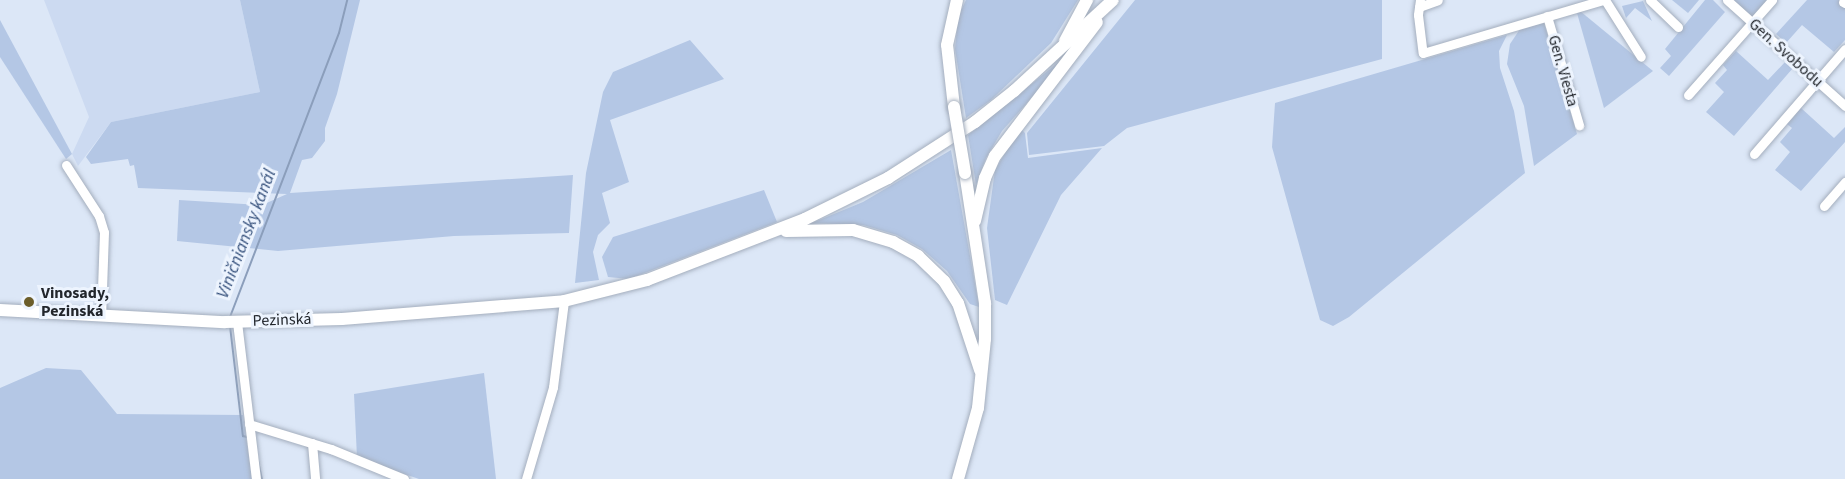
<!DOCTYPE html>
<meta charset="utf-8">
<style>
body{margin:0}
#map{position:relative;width:1845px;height:479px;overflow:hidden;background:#dce7f7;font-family:"Source Sans 3",sans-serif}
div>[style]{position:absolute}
.built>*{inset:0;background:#ccdaf1}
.green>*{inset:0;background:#b4c7e5}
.stream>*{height:2px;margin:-1px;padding:0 1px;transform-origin:1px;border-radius:1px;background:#8b9ebb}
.roads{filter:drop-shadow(0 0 2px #a4aebd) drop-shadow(0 0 2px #a4aebd)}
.minor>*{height:9px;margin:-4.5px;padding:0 4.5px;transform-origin:4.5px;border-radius:4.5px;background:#fff}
.secondary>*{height:12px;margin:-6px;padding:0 6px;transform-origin:6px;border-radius:6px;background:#fff}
.bridges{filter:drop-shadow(0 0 2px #a4aebd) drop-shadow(0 0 2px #a4aebd)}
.secondary-bridge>*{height:12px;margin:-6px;padding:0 6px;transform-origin:6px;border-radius:6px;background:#fff}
.dots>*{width:16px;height:16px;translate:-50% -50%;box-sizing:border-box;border:3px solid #edf4fe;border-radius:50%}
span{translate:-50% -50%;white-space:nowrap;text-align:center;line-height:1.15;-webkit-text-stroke:6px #edf4fe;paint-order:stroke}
.street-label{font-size:16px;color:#22262c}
.poi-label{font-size:16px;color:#22262c;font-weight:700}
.left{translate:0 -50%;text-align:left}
.water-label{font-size:18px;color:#37527d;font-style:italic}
</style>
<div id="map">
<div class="built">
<i style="clip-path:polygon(44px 0,240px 0,260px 92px,111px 122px,78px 166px,72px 154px,89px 117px)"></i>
</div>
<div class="green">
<i style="clip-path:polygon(240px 0,360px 0,337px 94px,325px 128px,325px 141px,312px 158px,302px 160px,290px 193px,573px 175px,569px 233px,454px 236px,278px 251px,177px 241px,179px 200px,262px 205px,287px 194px,138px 188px,134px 165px,130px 166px,128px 159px,91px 164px,86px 157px,111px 122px,260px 92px)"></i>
<i style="clip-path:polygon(966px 0,1078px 0,1051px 43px,991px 100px,966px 118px,955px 49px,958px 17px)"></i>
<i style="clip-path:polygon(1135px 0,1382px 0,1382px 59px,1127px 128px,1104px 146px,1029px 155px,1027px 133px)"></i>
<i style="clip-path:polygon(1672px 0,1699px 0,1688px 13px)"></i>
<i style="clip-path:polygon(1705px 0,1713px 0,1725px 12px,1669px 76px,1660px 68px,1671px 56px,1665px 49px)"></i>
<i style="clip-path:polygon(1731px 0,1768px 0,1752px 18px)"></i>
<i style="clip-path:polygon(1807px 0,1840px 0,1845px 8px,1845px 40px,1834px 52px,1802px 25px,1786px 43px,1776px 34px)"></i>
<i style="clip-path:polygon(1643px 1px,1652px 21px,1635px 8px,1626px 18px,1622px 6px)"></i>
<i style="clip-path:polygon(1580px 11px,1653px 71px,1604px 108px,1577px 13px)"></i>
<i style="clip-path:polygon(0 20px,72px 154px,66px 159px,0 57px)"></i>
<i style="clip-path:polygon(1544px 23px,1577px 134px,1534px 166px,1524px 106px,1507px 64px,1510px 44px,1520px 29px)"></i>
<i style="clip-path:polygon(1507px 35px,1499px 51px,1500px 68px,1514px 111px,1525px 173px,1349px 317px,1333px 326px,1320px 320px,1272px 147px,1275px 103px)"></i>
<i style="clip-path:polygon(690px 40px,724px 79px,610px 120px,629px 182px,602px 193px,610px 223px,598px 235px,593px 252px,599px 280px,575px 283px,586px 173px,603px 92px,613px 72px)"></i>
<i style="clip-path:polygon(1075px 49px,1002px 131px,986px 158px,976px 185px,968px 135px)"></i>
<i style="clip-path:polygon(1736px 51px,1768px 80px,1786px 61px,1793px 68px,1734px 136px,1706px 112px,1724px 92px,1715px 83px,1727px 70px,1723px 65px)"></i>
<i style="clip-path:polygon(1801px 108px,1834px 138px,1845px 127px,1845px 142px,1801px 191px,1775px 170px,1790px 152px,1780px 142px,1792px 128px,1787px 124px)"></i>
<i style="clip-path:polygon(1020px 128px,1025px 133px,1028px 158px,1102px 148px,1061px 195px,1007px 305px,995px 300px,987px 228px,995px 170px)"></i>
<i style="clip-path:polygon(951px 150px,977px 295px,979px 307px,970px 304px,947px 271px,922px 249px,897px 235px,863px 225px,812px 223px,863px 202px)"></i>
<i style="clip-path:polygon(764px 190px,777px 222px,629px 279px,608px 277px,602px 257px,613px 237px)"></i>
<i style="clip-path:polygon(46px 368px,81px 370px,117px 414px,243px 415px,252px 479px,0 479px,0 388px)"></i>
<i style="clip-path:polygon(484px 373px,496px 479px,419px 479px,357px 458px,354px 394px)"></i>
</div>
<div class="stream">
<i style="left:230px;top:317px;width:304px;rotate:-69deg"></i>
<i style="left:339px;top:33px;width:34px;rotate:-76deg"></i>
<i style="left:230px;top:326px;width:111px;rotate:83.3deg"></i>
<i style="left:243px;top:436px;width:4px;rotate:14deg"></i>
<i style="left:254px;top:442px;width:38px;rotate:78deg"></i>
</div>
<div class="roads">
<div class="minor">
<i style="left:1420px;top:0;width:15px;rotate:98deg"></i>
<i style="left:1418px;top:15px;width:38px;rotate:83deg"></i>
<i style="left:1423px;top:53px;width:188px;rotate:-16.4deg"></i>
<i style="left:1605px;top:0;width:67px;rotate:57.7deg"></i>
<i style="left:1650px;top:0;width:39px;rotate:44deg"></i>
<i style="left:1727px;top:0;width:159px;rotate:41.9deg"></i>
<i style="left:1843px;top:2px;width:2px;rotate:27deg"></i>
<i style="left:1419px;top:7px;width:20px;rotate:-20deg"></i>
<i style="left:1547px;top:16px;width:114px;rotate:73.6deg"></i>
<i style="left:1688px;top:95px;width:127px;rotate:-48.5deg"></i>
<i style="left:1754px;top:154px;width:139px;rotate:-49.1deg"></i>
<i style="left:66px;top:165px;width:61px;rotate:57.1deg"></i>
<i style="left:99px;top:216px;width:17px;rotate:73deg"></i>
<i style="left:104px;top:232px;width:84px;rotate:92deg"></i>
<i style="left:1824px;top:206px;width:32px;rotate:-49deg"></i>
<i style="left:237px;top:322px;width:158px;rotate:83.1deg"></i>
<i style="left:249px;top:424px;width:86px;rotate:17deg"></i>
<i style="left:331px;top:449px;width:79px;rotate:22.3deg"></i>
<i style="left:312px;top:443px;width:36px;rotate:85deg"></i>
<i style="left:526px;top:479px;width:96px;rotate:-73.6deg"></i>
<i style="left:553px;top:387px;width:87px;rotate:-82.7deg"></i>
</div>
<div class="secondary">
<i style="left:1065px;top:41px;width:47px;rotate:-61.8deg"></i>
<i style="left:954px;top:107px;width:62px;rotate:-96.4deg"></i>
<i style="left:947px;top:45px;width:46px;rotate:-77.5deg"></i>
<i style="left:975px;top:221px;width:44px;rotate:-76.9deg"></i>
<i style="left:985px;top:178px;width:24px;rotate:-66deg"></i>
<i style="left:995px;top:156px;width:168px;rotate:-52.7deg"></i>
<i style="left:786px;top:231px;width:67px;rotate:-0.9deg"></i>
<i style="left:853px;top:230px;width:42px;rotate:16.7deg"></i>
<i style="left:893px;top:242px;width:29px;rotate:29deg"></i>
<i style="left:918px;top:256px;width:36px;rotate:44deg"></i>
<i style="left:944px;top:281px;width:26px;rotate:58deg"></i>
<i style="left:958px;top:303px;width:71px;rotate:71.8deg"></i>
<i style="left:0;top:310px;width:225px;rotate:3.1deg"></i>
<i style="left:225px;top:322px;width:117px;rotate:-1.5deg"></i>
<i style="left:342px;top:319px;width:223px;rotate:-4.6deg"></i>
<i style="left:564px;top:301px;width:86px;rotate:-14.2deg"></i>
<i style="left:647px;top:280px;width:169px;rotate:-21.1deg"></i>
<i style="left:805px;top:219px;width:93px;rotate:-26.3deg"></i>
<i style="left:888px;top:178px;width:103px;rotate:-32.8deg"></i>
<i style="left:975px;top:122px;width:50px;rotate:-38.5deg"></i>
<i style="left:1014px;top:91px;width:134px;rotate:-42.6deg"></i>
<i style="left:958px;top:479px;width:74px;rotate:-74.3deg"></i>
<i style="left:978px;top:408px;width:69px;rotate:-84.2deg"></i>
<i style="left:985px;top:339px;width:36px;rotate:-90deg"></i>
<i style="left:985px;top:303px;width:132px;rotate:-98.7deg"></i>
</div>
</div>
<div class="bridges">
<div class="secondary-bridge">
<i style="left:954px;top:107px;width:67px;rotate:80.5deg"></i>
</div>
</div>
<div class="dots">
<i style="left:29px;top:302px;background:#6b5d2a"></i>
</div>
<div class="street-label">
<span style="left:1786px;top:53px;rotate:42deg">Gen. Svobodu</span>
<span style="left:1563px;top:71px;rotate:74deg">Gen. Viesta</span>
<span style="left:282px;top:320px;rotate:-2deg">Pezinská</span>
</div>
<div class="poi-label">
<span class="left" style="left:41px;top:302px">Vinosady,<br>Pezinská</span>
</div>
<div class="water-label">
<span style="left:247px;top:234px;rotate:-69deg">Viničniansky kanál</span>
</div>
</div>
